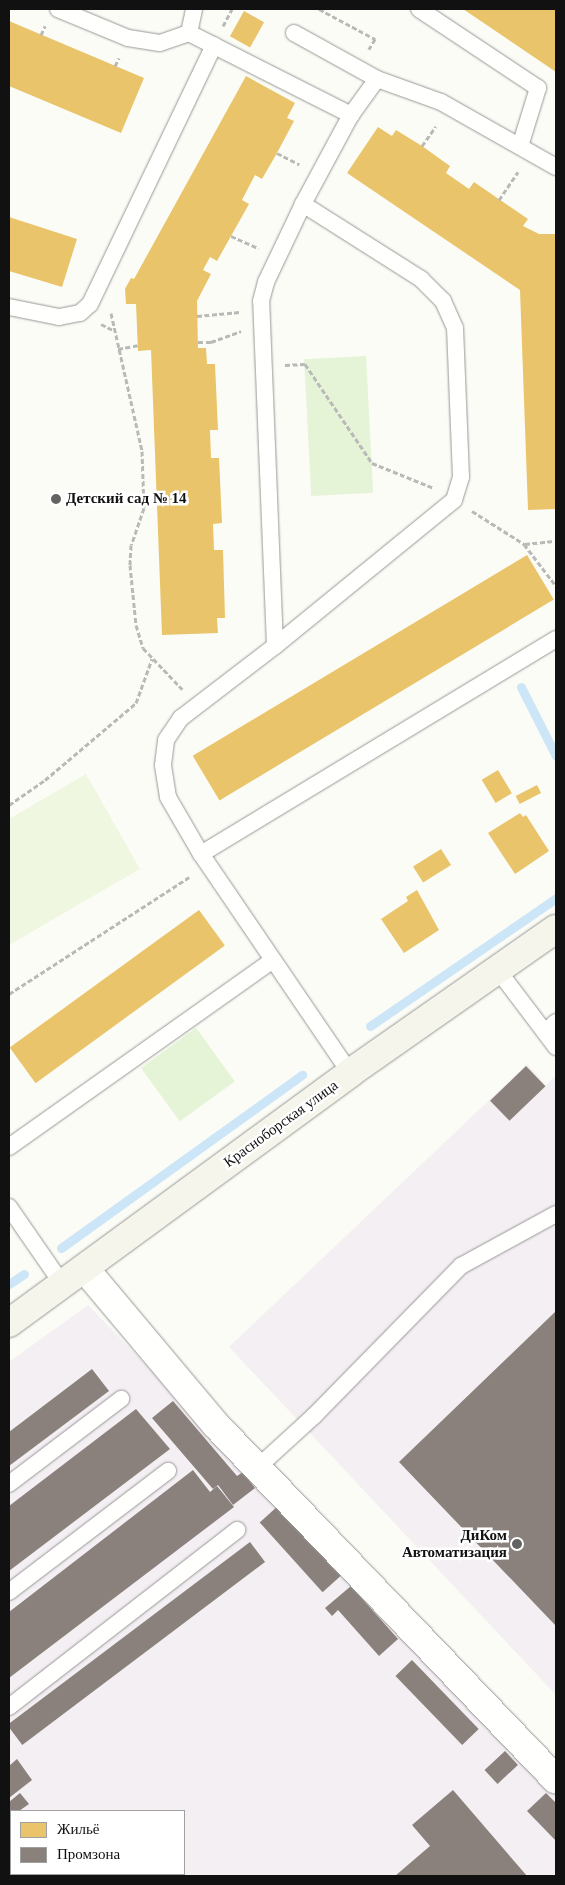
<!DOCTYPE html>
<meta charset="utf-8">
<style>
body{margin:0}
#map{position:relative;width:565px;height:1885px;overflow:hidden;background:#fcfcf7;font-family:"Times New Roman",serif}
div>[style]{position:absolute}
.industrial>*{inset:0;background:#f4eff3}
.green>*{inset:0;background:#e5f3d6;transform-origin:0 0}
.pitch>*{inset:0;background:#eff7e0}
.homes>*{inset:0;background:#e9c46a;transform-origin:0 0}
.industry>*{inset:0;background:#8a817c;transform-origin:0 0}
.stream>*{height:9px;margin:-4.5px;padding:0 4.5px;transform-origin:4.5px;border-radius:4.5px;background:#cce6f8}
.path>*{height:3px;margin-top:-1.5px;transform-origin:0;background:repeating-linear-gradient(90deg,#b9b9b8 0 5px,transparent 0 7.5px)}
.roads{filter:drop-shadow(0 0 1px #979795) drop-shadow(0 0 1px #979795)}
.lane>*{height:16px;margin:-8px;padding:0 8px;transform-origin:8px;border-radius:8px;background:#fffffe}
.street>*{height:28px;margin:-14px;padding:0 14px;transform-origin:14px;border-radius:14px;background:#fffffe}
.secondary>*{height:28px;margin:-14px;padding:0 14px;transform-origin:14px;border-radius:14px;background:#f6f5eb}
.dots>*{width:14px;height:14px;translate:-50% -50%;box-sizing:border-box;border:2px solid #fff;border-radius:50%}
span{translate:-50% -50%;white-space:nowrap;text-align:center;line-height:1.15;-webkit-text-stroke:5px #fff;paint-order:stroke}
.poi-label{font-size:15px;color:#111;font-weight:700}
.left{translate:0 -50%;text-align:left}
.right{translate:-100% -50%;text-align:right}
.street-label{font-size:15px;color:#111}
.frame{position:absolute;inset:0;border:10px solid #111;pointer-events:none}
.legend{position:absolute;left:10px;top:1810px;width:175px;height:65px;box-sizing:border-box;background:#fff;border:1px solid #a0a0a0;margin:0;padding:6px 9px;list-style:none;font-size:15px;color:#111}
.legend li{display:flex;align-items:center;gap:10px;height:25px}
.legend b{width:25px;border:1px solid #a0a0a0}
</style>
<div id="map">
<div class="industrial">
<i style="clip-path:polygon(527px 1064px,546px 1085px,556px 1075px,556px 1695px,229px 1347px)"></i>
<i style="clip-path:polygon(evenodd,88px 1305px,556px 1788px,556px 1876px,9px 1876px,9px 1362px,88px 1305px,11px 1811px,184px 1811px,184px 1874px,11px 1874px,11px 1811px)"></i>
</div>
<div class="green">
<i style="left:366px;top:356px;width:137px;height:62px;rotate:87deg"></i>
<i style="left:196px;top:1028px;width:66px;height:68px;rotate:54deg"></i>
</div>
<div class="pitch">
<i style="clip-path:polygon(86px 774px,140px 869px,9px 945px,9px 819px)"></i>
</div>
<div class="homes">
<i style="clip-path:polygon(463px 9px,556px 9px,556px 72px,497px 32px)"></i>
<i style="left:244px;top:11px;width:23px;height:29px;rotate:29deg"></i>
<i style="clip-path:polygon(9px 21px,144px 78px,121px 133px,9px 86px)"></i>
<i style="clip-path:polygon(246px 76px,295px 103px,287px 118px,294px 121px,277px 153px,262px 179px,255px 175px,242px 200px,249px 204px,217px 261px,210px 257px,203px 270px,211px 274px,197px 301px,198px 348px,206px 348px,207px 364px,215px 364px,218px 430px,210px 430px,211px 458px,219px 458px,222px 523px,213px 524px,214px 550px,223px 550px,225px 618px,217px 618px,218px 633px,162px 635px,151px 350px,138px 351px,136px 304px,126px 304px,125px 289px,131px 278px,134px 279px)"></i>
<i style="clip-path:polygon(378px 127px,392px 136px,396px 130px,422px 146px,450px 166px,446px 173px,469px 189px,474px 182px,528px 219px,523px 226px,539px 234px,556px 234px,556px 509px,528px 510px,520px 290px,347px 173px)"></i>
<i style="clip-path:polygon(9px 217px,77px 239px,62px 287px,9px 271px)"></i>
<i style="left:527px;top:555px;width:52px;height:390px;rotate:59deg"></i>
<i style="left:498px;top:770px;width:27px;height:19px;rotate:59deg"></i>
<i style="left:537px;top:785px;width:9px;height:24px;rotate:63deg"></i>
<i style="clip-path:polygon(520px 813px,523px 817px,526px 815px,549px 851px,515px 874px,488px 833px)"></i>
<i style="left:441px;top:849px;width:19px;height:33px;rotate:58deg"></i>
<i style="clip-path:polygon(417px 890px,439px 930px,404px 953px,381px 919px,408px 901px,406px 897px)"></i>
<i style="left:199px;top:910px;width:44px;height:234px;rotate:54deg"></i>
</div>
<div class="industry">
<i style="left:526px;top:1066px;width:28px;height:50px;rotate:46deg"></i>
<i style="clip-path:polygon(556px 1311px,556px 1626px,399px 1462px)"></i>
<i style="clip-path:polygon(92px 1369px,109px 1391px,9px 1466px,9px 1432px)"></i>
<i style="clip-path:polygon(173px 1401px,237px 1476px,243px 1472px,255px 1488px,233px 1505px,218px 1485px,213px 1489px,152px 1418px)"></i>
<i style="clip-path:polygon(136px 1409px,170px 1449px,9px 1571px,9px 1506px)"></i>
<i style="clip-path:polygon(193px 1470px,210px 1492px,217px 1486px,234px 1507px,9px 1678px,9px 1612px)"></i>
<i style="left:279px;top:1505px;width:94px;height:26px;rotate:48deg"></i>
<i style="left:250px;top:1542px;width:25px;height:304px;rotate:53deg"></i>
<i style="clip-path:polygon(351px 1586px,398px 1639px,379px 1656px,338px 1610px,332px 1616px,325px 1608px)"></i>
<i style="left:412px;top:1660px;width:96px;height:23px;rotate:46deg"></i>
<i style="left:505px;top:1751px;width:19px;height:28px;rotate:47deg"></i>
<i style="clip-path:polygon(17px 1759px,32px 1780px,9px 1798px,9px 1766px)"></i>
<i style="clip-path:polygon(453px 1790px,527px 1876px,395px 1876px,430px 1846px,412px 1825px)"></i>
<i style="clip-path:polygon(20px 1793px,29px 1804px,19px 1811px,11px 1811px,11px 1819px,9px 1802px)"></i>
<i style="clip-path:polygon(546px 1793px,556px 1803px,556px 1841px,527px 1811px)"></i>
</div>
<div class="stream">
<i style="left:521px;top:687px;width:77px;rotate:63.1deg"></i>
<i style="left:370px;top:1026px;width:226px;rotate:-34.5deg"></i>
<i style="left:61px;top:1248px;width:297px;rotate:-35.7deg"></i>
<i style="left:9px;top:1284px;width:18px;rotate:-34deg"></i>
</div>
<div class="path">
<i style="left:319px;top:9px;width:64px;rotate:28.2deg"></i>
<i style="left:375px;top:39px;width:12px;rotate:121deg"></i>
<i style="left:223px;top:26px;width:19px;rotate:-62deg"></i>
<i style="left:41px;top:35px;width:10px;rotate:-66deg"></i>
<i style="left:115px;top:66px;width:9px;rotate:-63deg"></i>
<i style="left:422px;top:146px;width:24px;rotate:-55deg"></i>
<i style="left:277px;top:153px;width:25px;rotate:27deg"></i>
<i style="left:499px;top:200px;width:34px;rotate:-56deg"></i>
<i style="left:231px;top:236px;width:30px;rotate:24deg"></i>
<i style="left:111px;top:313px;width:141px;rotate:77.3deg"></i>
<i style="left:142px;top:451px;width:57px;rotate:88deg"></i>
<i style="left:144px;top:508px;width:39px;rotate:109deg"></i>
<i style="left:131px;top:545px;width:20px;rotate:93deg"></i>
<i style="left:130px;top:565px;width:60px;rotate:84.3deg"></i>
<i style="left:136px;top:625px;width:24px;rotate:73deg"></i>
<i style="left:143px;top:648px;width:57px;rotate:46.4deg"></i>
<i style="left:197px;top:316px;width:43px;rotate:-5.3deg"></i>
<i style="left:101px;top:324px;width:16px;rotate:27deg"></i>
<i style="left:198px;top:342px;width:13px"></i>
<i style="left:211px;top:342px;width:32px;rotate:-20deg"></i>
<i style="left:118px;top:349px;width:20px;rotate:-11deg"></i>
<i style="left:285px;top:365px;width:20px;rotate:-3deg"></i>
<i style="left:305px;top:364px;width:120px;rotate:55.9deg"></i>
<i style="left:372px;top:463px;width:67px;rotate:22deg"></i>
<i style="left:472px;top:511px;width:62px;rotate:32.4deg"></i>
<i style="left:524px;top:544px;width:53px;rotate:52.7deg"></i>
<i style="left:525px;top:544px;width:31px;rotate:-6deg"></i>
<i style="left:9px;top:805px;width:44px;rotate:-34.8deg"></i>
<i style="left:45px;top:780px;width:119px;rotate:-40.2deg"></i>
<i style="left:136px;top:703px;width:47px;rotate:-70deg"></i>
<i style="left:9px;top:994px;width:215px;rotate:-33deg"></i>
</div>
<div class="roads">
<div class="lane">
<i style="left:58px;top:9px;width:76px;rotate:22.5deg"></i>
<i style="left:128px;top:38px;width:32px;rotate:9deg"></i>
<i style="left:160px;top:43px;width:31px;rotate:-19deg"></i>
<i style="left:189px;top:33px;width:182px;rotate:26.8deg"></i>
<i style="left:419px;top:9px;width:143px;rotate:33.6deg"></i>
<i style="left:538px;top:88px;width:61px;rotate:107.2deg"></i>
<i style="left:189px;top:33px;width:25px;rotate:-78deg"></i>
<i style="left:294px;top:33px;width:95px;rotate:29deg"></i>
<i style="left:9px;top:307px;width:51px;rotate:11.3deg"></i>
<i style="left:59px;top:317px;width:21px;rotate:-11deg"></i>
<i style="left:80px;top:313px;width:13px;rotate:-42deg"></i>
<i style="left:90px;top:304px;width:287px;rotate:-64.4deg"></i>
<i style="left:275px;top:646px;width:231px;rotate:-39.2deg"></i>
<i style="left:454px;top:500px;width:24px;rotate:-73deg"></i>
<i style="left:461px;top:477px;width:149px;rotate:-92.3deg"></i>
<i style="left:455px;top:328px;width:30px;rotate:-114deg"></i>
<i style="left:443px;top:301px;width:31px;rotate:-135deg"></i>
<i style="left:421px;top:279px;width:140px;rotate:-147.6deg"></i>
<i style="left:201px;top:854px;width:415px;rotate:-31.2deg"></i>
<i style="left:497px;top:969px;width:98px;rotate:52.9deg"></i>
<i style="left:545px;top:1032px;width:15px;rotate:-42deg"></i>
<i style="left:350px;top:1073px;width:265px;rotate:-124.2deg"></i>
<i style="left:201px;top:854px;width:66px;rotate:-120.1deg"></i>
<i style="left:168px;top:797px;width:32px;rotate:-99deg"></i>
<i style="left:163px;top:765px;width:25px;rotate:-83deg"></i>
<i style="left:166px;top:740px;width:27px;rotate:-56deg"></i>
<i style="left:181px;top:718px;width:118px;rotate:-37.5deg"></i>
<i style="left:275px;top:646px;width:345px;rotate:-92.3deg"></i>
<i style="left:261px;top:301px;width:20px;rotate:-75deg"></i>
<i style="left:266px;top:282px;width:86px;rotate:-64.6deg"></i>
<i style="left:303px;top:204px;width:101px;rotate:-61.7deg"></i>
<i style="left:351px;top:115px;width:44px;rotate:-54.2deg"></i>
<i style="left:377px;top:79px;width:68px;rotate:19.8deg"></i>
<i style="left:441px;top:102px;width:132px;rotate:29.5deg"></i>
<i style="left:9px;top:1147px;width:322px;rotate:-35.3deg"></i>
<i style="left:9px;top:1207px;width:95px;rotate:55.3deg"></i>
<i style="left:257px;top:1468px;width:77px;rotate:-42.4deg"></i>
<i style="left:314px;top:1416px;width:210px;rotate:-45.6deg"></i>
<i style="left:461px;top:1266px;width:108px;rotate:-28.7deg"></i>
<i style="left:9px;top:1484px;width:141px;rotate:-37.2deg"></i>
<i style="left:9px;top:1592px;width:200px;rotate:-37.3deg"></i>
<i style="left:9px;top:1707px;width:289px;rotate:-37.8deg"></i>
<i style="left:9px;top:1852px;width:4px;rotate:56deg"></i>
<i style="left:28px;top:1874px;width:4px;rotate:34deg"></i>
</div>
<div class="street">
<i style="left:85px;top:1269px;width:204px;rotate:50deg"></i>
<i style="left:216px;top:1425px;width:491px;rotate:46.2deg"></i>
</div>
<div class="secondary">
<i style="left:9px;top:1323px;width:423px;rotate:-36.2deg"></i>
<i style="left:350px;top:1073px;width:251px;rotate:-35deg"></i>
</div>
</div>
<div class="dots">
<i style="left:56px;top:499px;background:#636362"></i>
<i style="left:517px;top:1544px;background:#636362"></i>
</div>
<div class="poi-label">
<span class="left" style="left:66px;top:499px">Детский сад № 14</span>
<span class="right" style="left:507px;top:1544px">ДиКом<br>Автоматизация</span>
</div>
<div class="street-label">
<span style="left:281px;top:1124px;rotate:-36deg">Красноборская улица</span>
</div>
<div class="frame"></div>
<ul class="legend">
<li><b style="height:14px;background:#e9c46a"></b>Жильё</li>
<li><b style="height:14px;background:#8a817c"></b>Промзона</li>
</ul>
</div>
